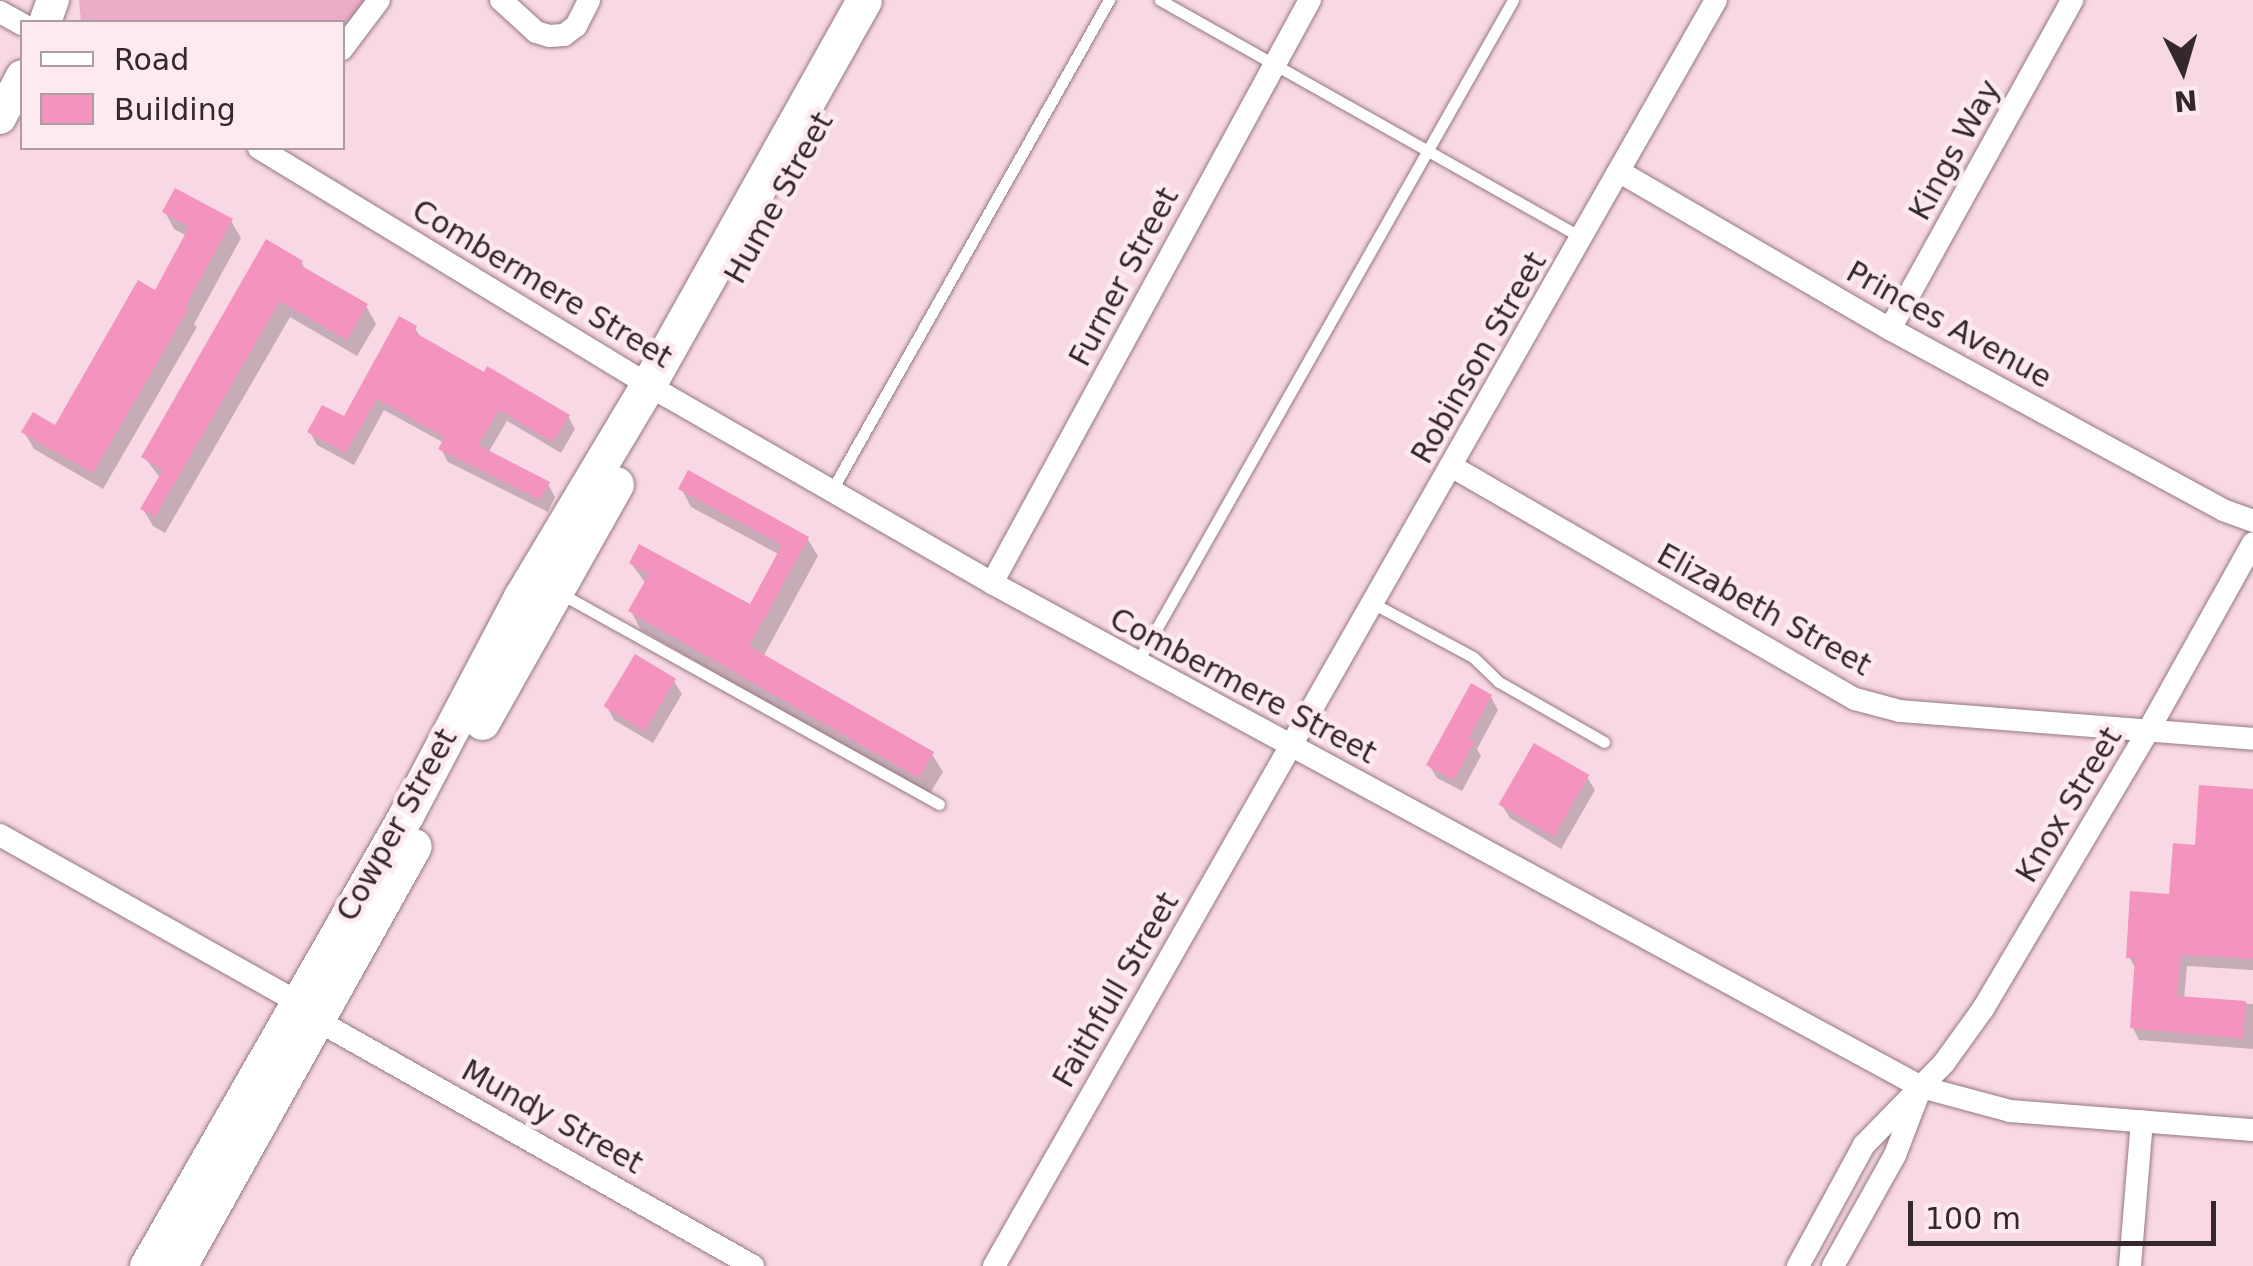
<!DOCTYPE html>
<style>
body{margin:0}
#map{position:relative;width:2253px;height:1266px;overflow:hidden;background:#f8d8e4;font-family:"DejaVu Sans",sans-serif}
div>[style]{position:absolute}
.green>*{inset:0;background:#ecacc7}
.shadow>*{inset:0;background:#0003}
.building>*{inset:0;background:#f493be;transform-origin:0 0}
.roads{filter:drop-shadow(0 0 2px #947883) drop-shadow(0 0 2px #947883)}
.lane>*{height:11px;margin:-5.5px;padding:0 5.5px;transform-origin:5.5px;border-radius:5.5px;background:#fff}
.street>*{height:22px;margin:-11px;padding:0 11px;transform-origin:11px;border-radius:11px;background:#fff}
.secondary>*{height:32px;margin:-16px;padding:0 16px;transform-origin:16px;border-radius:16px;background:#fff}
.primary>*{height:35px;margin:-17.5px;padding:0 17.5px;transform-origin:17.5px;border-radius:17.5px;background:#fff}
span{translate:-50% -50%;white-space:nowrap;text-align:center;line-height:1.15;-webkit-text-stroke:9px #fde9f0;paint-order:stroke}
.street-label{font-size:30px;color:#34282d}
.legend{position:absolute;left:20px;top:20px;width:325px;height:130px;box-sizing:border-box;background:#fde9f0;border:2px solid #ad9ca2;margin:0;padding:12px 18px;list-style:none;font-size:30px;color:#34282d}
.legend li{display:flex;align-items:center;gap:20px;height:50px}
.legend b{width:50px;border:2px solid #ad9ca2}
.north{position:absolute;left:2133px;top:20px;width:100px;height:100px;-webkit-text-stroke:8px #fde9f0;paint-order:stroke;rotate:175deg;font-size:28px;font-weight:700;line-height:40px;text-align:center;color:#34282d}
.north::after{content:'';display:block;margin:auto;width:35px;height:45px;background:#34282d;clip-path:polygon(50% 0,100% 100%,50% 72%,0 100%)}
.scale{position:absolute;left:1908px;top:1201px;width:308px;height:45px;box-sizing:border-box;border:5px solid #34282d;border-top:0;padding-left:12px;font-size:30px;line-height:35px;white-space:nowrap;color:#34282d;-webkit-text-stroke:8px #fde9f0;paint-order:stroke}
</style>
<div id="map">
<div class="green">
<i style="clip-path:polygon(79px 0,369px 0,343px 34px,342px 22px,81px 22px)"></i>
</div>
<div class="shadow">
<i style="clip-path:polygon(165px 212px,231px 221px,241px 238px,194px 324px,197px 327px,103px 489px,34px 449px,24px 432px,56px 428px,156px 293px,187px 236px,174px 229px)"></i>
<i style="clip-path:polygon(301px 262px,307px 272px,366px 306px,376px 324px,357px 356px,290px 317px,165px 533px,153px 526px,143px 509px,161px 479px,144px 457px)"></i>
<i style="clip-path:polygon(415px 328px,422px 340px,568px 416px,575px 429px,561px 453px,507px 421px,488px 453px,548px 484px,555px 497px,548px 512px,448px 462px,441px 449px,444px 443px,384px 410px,354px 465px,317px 445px,310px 432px,344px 420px)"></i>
<i style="clip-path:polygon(681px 488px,807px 538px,818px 556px,763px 657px,932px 754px,943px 772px,929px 795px,641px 630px,631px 611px,646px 584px,631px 563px,751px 607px,780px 555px,691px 507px)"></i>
<i style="clip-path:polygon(674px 681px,682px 694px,653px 743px,614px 720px,607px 707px)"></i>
<i style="clip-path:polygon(1491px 697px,1498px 710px,1477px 749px,1481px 756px,1462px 791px,1437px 778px,1429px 765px)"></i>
<i style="clip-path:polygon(1587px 777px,1595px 790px,1561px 849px,1510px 818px,1502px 805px)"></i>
<i style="clip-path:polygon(2253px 791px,2253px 970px,2187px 966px,2184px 999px,2253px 1004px,2253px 1049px,2139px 1040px,2133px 1028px,2136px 969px,2129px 957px,2172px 896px,2197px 848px)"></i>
</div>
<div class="building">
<i style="clip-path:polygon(175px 188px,233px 219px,185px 307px,189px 308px,93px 473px,21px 432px,33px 412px,55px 425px,138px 280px,155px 290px,189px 227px,162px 212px)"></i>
<i style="clip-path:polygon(266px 239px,303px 261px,300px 265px,368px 304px,347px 340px,280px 301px,155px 517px,140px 509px,163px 470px,141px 457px)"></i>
<i style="clip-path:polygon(399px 316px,417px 326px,414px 332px,484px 372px,487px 366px,570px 415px,553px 442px,499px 410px,478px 445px,550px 482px,540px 500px,438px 449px,445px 437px,377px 399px,346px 453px,307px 432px,322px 405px,344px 416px)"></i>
<i style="clip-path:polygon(688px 470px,809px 537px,749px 646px,934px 752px,919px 778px,628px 611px,649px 574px,629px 563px,639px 544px,750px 604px,782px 545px,678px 489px)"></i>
<i style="left:635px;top:654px;width:48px;height:61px;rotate:31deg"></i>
<i style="clip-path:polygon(1471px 683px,1492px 695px,1469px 738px,1475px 741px,1454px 780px,1426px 765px)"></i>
<i style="left:1534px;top:743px;width:64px;height:71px;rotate:30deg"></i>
<i style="clip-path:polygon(2199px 785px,2253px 789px,2253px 959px,2181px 955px,2177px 996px,2246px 1001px,2243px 1039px,2130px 1028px,2135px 958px,2126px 958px,2130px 891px,2169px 894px,2173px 843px,2195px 845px)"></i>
</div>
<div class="roads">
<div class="lane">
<i style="left:1160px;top:0;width:484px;rotate:29.4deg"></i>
<i style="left:833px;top:488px;width:561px;rotate:-60.51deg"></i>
<i style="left:558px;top:592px;width:436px;rotate:29.1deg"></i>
<i style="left:1374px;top:604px;width:112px;rotate:28.2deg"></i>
<i style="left:1473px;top:657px;width:36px;rotate:44deg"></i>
<i style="left:1499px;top:682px;width:121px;rotate:29.7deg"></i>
<i style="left:1137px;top:663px;width:762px;rotate:-60.44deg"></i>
</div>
<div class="street">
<i style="left:501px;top:0;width:47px;rotate:42.4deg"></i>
<i style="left:536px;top:32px;width:14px;rotate:17deg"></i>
<i style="left:549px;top:36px;width:15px;rotate:-4deg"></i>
<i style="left:564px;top:35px;width:15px;rotate:-37deg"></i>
<i style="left:576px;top:26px;width:29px;rotate:-63deg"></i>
<i style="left:0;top:12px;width:25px;rotate:29deg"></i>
<i style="left:342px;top:49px;width:61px;rotate:-52.9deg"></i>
<i style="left:259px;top:148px;width:477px;rotate:31.3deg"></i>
<i style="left:667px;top:396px;width:375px;rotate:29.9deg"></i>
<i style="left:992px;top:583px;width:1057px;rotate:28.48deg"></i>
<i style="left:1921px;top:1087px;width:92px;rotate:15.1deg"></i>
<i style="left:2010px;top:1111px;width:244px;rotate:4.5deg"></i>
<i style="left:1620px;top:172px;width:312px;rotate:30.2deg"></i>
<i style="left:1890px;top:329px;width:379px;rotate:28.5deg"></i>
<i style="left:2223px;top:510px;width:32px;rotate:20deg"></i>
<i style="left:1890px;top:329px;width:376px;rotate:-61deg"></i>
<i style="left:1451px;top:466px;width:466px;rotate:30deg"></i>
<i style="left:1855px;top:699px;width:47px;rotate:14.9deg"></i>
<i style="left:1900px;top:711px;width:354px;rotate:4.5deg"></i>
<i style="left:992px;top:583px;width:664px;rotate:-61.39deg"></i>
<i style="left:0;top:835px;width:341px;rotate:29.3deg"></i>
<i style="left:320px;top:1022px;width:497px;rotate:29.4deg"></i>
<i style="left:994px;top:1266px;width:1457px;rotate:-60.3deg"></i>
<i style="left:1798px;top:1266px;width:138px;rotate:-61.4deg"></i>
<i style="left:1864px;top:1145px;width:115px;rotate:-45.7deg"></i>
<i style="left:1944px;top:1063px;width:67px;rotate:-54.2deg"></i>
<i style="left:1983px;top:1009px;width:323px;rotate:-59.3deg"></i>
<i style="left:2148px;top:731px;width:215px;rotate:-60.8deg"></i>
<i style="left:1833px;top:1266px;width:127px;rotate:-60.8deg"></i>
<i style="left:1895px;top:1155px;width:64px;rotate:-69deg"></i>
<i style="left:2130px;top:1266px;width:145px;rotate:-85.3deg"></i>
</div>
<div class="secondary">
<i style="left:45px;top:22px;width:23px;rotate:-70deg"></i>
<i style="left:0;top:118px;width:47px;rotate:-62.4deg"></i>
</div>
<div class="primary">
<i style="left:482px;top:722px;width:273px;rotate:-60.6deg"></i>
<i style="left:147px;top:1266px;width:520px;rotate:-60.13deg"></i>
<i style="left:406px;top:815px;width:246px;rotate:-62.2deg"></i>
<i style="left:521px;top:597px;width:247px;rotate:-59.1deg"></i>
<i style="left:648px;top:385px;width:441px;rotate:-60.7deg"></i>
<i style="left:179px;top:1266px;width:481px;rotate:-60.8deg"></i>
</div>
</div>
<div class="street-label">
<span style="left:1955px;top:150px;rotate:-61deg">Kings Way</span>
<span style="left:779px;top:198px;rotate:-61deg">Hume Street</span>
<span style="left:1124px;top:277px;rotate:-62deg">Furner Street</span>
<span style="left:542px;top:284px;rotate:31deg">Combermere Street</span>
<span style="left:1949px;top:325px;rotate:29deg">Princes Avenue</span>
<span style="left:1479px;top:358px;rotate:-60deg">Robinson Street</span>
<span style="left:1764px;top:610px;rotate:29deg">Elizabeth Street</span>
<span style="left:1243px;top:686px;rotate:28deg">Combermere Street</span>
<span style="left:2069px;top:805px;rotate:-59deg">Knox Street</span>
<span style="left:397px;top:825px;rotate:-61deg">Cowper Street</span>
<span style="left:1116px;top:990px;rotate:-60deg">Faithfull Street</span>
<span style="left:552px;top:1117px;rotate:29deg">Mundy Street</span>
</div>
<ul class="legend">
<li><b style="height:12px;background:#fff"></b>Road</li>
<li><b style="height:28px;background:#f493be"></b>Building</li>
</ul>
<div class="north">N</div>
<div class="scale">100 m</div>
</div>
